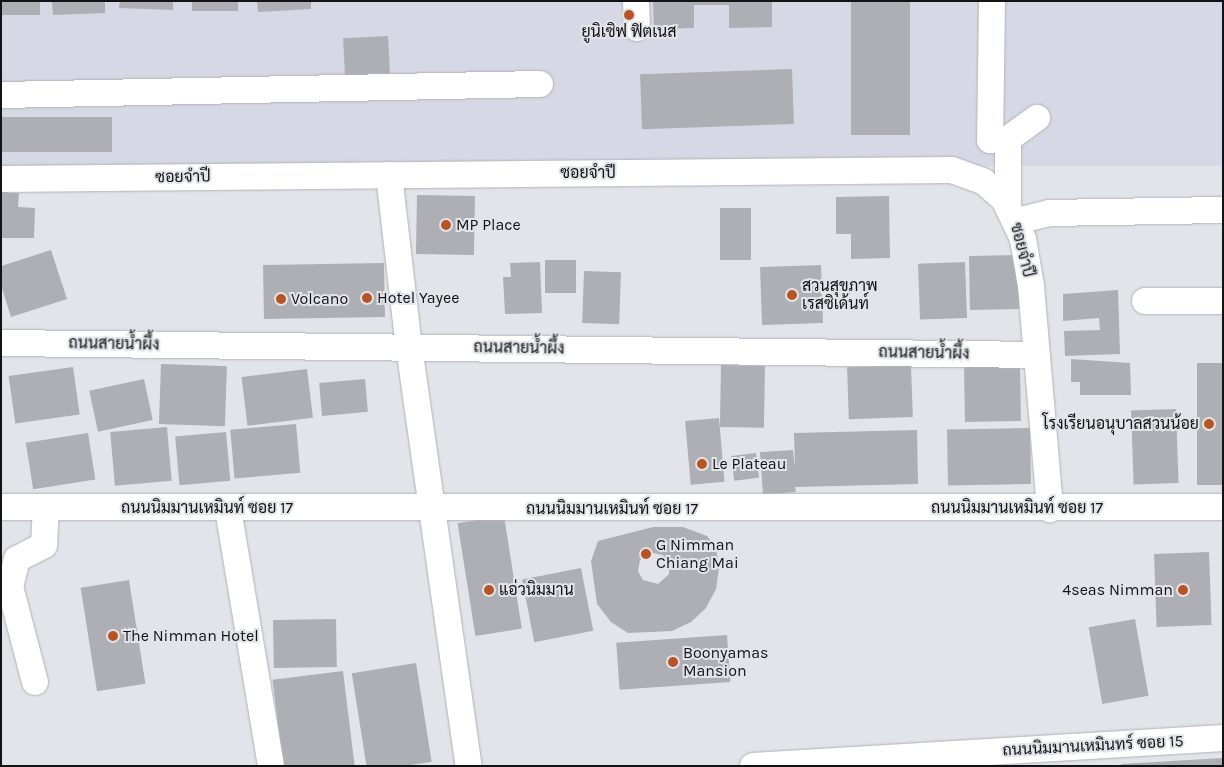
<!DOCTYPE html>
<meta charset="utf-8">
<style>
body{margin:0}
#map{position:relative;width:1224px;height:767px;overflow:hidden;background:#e3e4ea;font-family:Karla,Sarabun,sans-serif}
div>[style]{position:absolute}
.built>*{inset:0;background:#d6d8e5;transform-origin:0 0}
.building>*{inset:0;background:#aeafb5;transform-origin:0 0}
.roads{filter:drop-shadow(0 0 1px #b1b2b8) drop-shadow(0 0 1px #b1b2b8)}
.minor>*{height:26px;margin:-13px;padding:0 13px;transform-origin:13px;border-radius:13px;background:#fff}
.dots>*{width:14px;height:14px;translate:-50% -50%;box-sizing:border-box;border:2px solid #e3e4ea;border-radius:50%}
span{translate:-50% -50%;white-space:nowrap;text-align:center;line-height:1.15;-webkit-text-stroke:4px #e3e4ea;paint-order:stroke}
.poi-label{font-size:16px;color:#131315}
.left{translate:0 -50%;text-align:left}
.right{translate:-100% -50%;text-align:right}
.street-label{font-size:16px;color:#131315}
.frame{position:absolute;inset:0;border:2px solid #131315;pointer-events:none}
</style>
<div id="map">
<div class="built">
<i style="left:1px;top:1px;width:1222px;height:165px"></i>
</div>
<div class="building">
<i style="left:1px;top:1px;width:39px;height:14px"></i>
<i style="clip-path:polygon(52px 1px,105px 1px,105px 13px,53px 15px)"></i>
<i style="clip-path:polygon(120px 1px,173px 1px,173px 10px,119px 8px)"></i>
<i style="left:192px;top:1px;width:46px;height:10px"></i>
<i style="clip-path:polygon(257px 1px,311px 1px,311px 9px,258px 12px)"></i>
<i style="clip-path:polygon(653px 1px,772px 1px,772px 27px,729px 28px,729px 5px,694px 5px,694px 28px,654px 29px)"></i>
<i style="left:851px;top:1px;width:59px;height:134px"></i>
<i style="left:388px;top:36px;width:39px;height:45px;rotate:87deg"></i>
<i style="left:792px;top:69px;width:55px;height:152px;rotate:88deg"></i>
<i style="left:112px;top:117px;width:35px;height:111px;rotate:90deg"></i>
<i style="clip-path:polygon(1px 186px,8px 186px,8px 193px,19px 193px,18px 207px,35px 208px,34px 238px,1px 238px)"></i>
<i style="left:417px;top:195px;width:58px;height:59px;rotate:1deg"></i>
<i style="clip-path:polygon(889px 196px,890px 258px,851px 259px,851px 234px,836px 234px,836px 197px)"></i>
<i style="left:720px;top:208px;width:31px;height:52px"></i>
<i style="clip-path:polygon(51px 250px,67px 299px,11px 317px,1px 285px,1px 266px)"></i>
<i style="left:1020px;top:255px;width:54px;height:51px;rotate:89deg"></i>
<i style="left:545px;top:260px;width:31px;height:33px"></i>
<i style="clip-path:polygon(540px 262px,542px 313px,505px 314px,503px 277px,511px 277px,510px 263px)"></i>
<i style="left:965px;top:262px;width:56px;height:47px;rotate:88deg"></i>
<i style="left:384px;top:263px;width:54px;height:121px;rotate:89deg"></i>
<i style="left:821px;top:265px;width:58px;height:61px;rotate:88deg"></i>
<i style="left:584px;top:271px;width:37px;height:52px;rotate:2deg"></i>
<i style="clip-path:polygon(1118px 290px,1120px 354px,1065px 356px,1064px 331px,1100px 330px,1099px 318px,1063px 321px,1063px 294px)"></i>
<i style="clip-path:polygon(1071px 359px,1130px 363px,1131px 395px,1080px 395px,1080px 382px,1071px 382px)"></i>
<i style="left:1197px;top:363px;width:26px;height:122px"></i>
<i style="left:161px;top:364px;width:66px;height:60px;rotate:2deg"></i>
<i style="left:721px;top:365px;width:44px;height:62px;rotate:1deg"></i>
<i style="left:911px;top:365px;width:52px;height:64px;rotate:88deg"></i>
<i style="left:1020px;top:366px;width:55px;height:56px;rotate:89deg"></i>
<i style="left:73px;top:367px;width:48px;height:65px;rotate:82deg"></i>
<i style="left:307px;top:369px;width:49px;height:66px;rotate:83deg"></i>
<i style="left:144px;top:379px;width:42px;height:56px;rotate:78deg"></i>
<i style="left:365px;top:379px;width:33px;height:46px;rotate:85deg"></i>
<i style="left:1176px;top:409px;width:74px;height:45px;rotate:88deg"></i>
<i style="left:719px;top:418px;width:64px;height:34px;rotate:85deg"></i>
<i style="left:296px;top:424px;width:49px;height:66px;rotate:85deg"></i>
<i style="left:167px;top:427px;width:54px;height:57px;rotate:85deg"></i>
<i style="left:1030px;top:428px;width:56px;height:83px;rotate:89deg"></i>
<i style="clip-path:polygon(917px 430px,918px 484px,795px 487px,796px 492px,763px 495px,760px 452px,793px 450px,795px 468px,794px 433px)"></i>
<i style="left:226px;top:432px;width:49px;height:51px;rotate:85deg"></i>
<i style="left:88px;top:433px;width:47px;height:63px;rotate:81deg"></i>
<i style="left:756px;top:453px;width:25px;height:25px;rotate:83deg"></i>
<i style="left:504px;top:516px;width:114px;height:47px;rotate:81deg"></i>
<i style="clip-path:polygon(evenodd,653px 527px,683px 527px,707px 536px,716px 547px,719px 568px,716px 589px,706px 608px,691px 622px,672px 631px,628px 633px,611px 622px,597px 604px,591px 561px,598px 541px,653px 527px,653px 553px,663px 555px,669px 564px,669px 574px,658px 584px,643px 580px,638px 571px,640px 560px,653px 553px)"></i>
<i style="left:1209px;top:552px;width:73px;height:55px;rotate:88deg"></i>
<i style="left:581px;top:568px;width:64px;height:60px;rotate:79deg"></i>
<i style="left:129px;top:580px;width:105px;height:49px;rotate:81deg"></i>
<i style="left:336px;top:619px;width:48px;height:63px;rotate:89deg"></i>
<i style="left:1135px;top:619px;width:78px;height:47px;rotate:80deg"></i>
<i style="left:727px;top:635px;width:47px;height:111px;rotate:86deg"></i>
<i style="left:416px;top:663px;width:100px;height:65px;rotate:81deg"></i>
<i style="left:343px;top:671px;width:96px;height:71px;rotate:83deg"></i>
<i style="clip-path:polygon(1223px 758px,1223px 766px,1121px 766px,1121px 764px)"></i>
</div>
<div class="roads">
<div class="minor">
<i style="left:636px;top:1px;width:27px;rotate:88deg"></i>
<i style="left:992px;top:1px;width:139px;rotate:90.8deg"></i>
<i style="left:990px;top:140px;width:18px;rotate:-3deg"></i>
<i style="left:1008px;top:139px;width:36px;rotate:-36deg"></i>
<i style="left:1px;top:95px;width:539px;rotate:-1.17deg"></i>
<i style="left:1008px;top:139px;width:68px;rotate:90deg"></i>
<i style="left:389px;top:175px;width:173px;rotate:83.4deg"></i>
<i style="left:409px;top:347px;width:423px;rotate:81.9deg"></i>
<i style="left:1px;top:179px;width:951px;rotate:-0.54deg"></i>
<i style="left:952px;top:170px;width:33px;rotate:20deg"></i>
<i style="left:983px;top:181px;width:28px;rotate:41deg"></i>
<i style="left:1004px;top:199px;width:44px;rotate:64.6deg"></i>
<i style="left:1023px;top:239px;width:48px;rotate:80.3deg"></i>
<i style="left:1031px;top:286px;width:224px;rotate:85.1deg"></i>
<i style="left:1017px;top:221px;width:33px;rotate:-14deg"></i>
<i style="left:1049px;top:213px;width:174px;rotate:-1deg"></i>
<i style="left:1145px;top:301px;width:78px"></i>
<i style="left:1px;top:343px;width:1035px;rotate:0.66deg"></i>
<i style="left:1px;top:507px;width:1222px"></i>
<i style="left:228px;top:509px;width:261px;rotate:80.5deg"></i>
<i style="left:35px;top:682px;width:98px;rotate:-104.7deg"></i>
<i style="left:10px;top:587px;width:29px;rotate:-76deg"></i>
<i style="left:17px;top:559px;width:30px;rotate:-27deg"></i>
<i style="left:44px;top:545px;width:37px;rotate:-87deg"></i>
<i style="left:753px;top:766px;width:471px;rotate:-3.4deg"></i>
</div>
</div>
<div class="dots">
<i style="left:629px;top:15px;background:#b85324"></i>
<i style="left:446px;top:225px;background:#b85324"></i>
<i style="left:792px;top:295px;background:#b85324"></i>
<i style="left:367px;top:298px;background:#b85324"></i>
<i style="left:281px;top:299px;background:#b85324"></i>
<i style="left:1209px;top:424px;background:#b85324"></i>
<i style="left:702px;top:464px;background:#b85324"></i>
<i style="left:646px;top:554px;background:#b85324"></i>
<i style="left:489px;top:590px;background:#b85324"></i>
<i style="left:1183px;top:590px;background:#b85324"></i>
<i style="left:113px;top:636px;background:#b85324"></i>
<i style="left:673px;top:662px;background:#b85324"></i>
</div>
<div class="poi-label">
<span style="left:629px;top:32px">ยูนิเซิฟ ฟิตเนส</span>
<span class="left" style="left:456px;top:225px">MP Place</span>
<span class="left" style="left:802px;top:295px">สวนสุขภาพ<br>เรสซิเด้นท์</span>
<span class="left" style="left:377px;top:298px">Hotel Yayee</span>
<span class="left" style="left:291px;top:299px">Volcano</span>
<span class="right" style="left:1199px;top:424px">โรงเรียนอนุบาลสวนน้อย</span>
<span class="left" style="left:712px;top:464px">Le Plateau</span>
<span class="left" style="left:656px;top:554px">G Nimman<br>Chiang Mai</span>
<span class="left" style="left:499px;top:590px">แอ่วนิมมาน</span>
<span class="right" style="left:1173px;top:590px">4seas Nimman</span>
<span class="left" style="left:123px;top:636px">The Nimman Hotel</span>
<span class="left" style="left:683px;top:662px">Boonyamas<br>Mansion</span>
</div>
<div class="street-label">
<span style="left:588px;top:173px">ซอยจำปี</span>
<span style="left:183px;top:177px;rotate:-1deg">ซอยจำปี</span>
<span style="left:1022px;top:250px;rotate:76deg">ซอยจำปี</span>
<span style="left:114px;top:344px;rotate:1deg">ถนนสายน้ำผึ้ง</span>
<span style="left:519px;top:348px;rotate:1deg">ถนนสายน้ำผึ้ง</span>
<span style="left:924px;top:353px;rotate:1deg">ถนนสายน้ำผึ้ง</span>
<span style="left:207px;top:508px">ถนนนิมมานเหมินท์ ซอย 17</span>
<span style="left:1017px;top:508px">ถนนนิมมานเหมินท์ ซอย 17</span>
<span style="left:612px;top:509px">ถนนนิมมานเหมินท์ ซอย 17</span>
<span style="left:1093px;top:746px;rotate:-3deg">ถนนนิมมานเหมินทร์ ซอย 15</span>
</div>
<div class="frame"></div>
</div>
